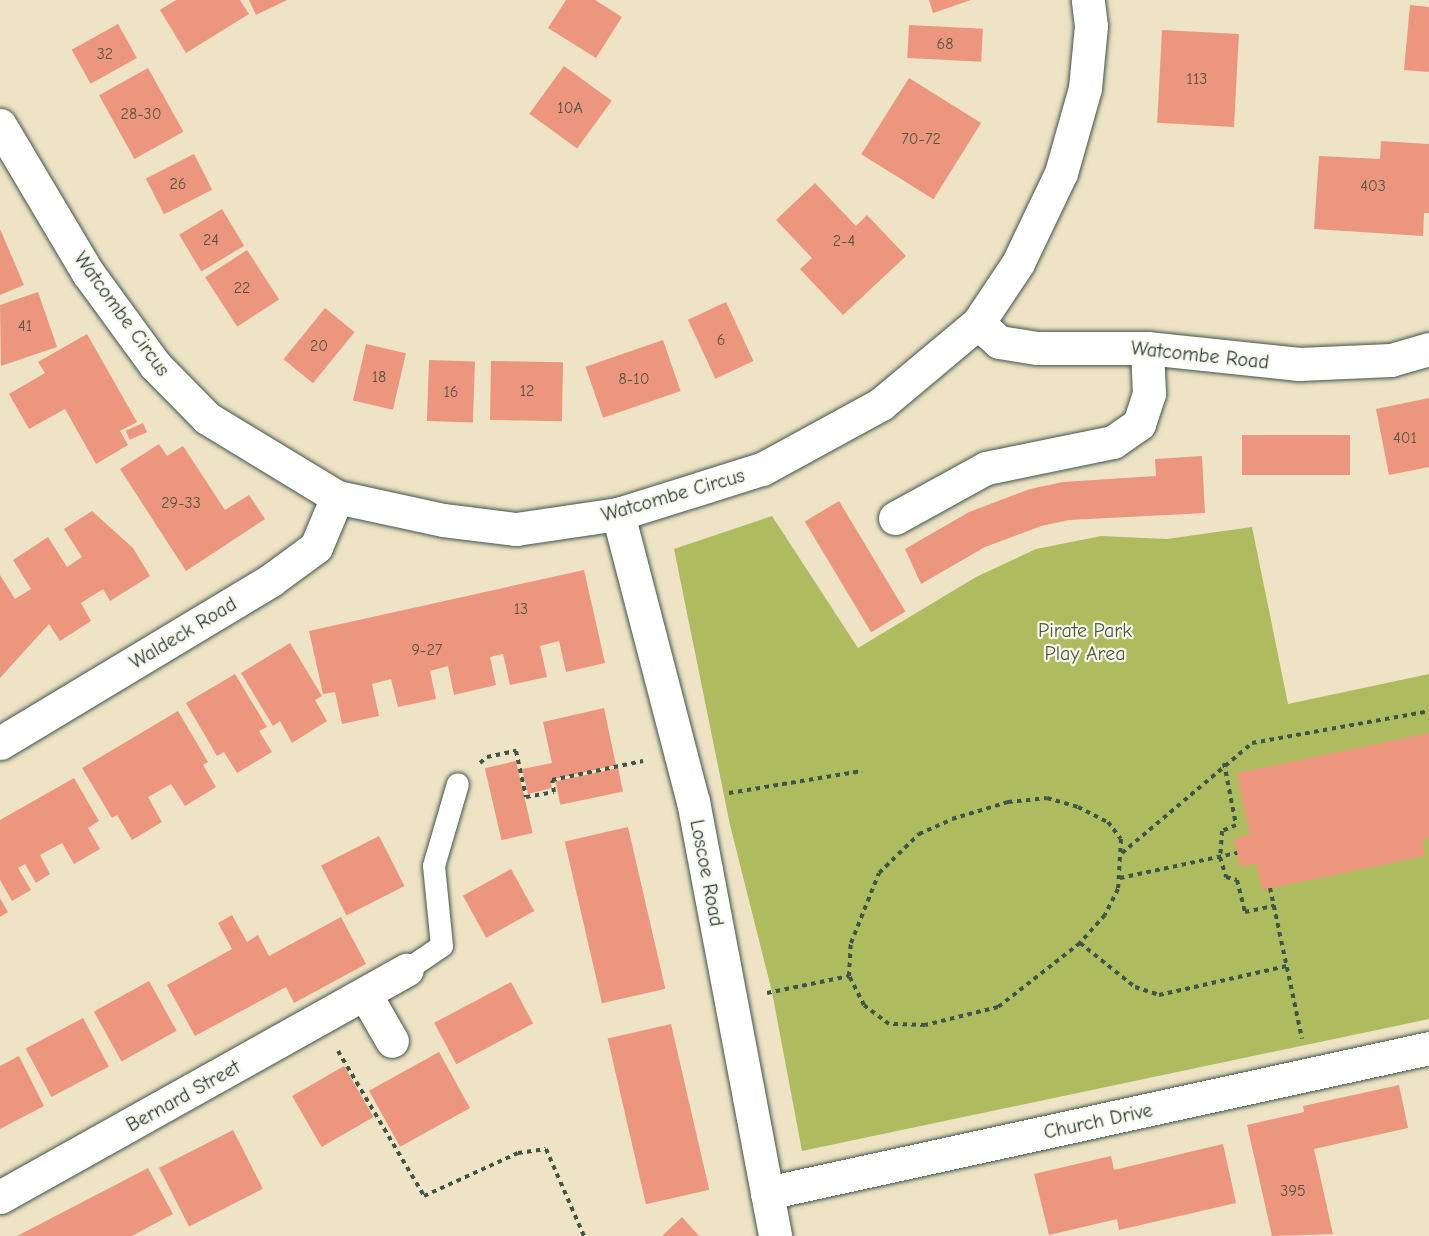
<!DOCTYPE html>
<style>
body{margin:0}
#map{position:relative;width:1429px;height:1236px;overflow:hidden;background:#eee3c4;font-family:"Comic Neue",sans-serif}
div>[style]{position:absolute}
.green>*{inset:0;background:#aebc5f}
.building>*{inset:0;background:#ec977d;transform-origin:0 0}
.path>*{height:4px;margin-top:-2px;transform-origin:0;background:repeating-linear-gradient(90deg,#3e564a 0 4.5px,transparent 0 9px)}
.roads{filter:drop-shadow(0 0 2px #3e564a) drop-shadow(0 0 2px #3e564a)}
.service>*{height:22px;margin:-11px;padding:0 11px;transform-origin:11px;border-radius:11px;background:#fff}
.minor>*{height:33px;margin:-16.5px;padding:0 16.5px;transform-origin:16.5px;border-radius:16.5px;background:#fff}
span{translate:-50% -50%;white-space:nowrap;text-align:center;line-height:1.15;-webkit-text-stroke:4.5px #fbf7ec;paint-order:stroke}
.number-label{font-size:16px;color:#525446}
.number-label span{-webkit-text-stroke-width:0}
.street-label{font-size:20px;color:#1f3d34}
.park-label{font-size:20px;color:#435d3f}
</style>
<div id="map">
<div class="green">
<i style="clip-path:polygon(772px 516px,858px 648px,976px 577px,1036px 549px,1101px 536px,1167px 539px,1252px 527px,1288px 704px,1429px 674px,1429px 1019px,802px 1151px,772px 992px,730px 825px,674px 549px)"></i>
</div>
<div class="building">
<i style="clip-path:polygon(176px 0,240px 0,249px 14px,186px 53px,160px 10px)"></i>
<i style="clip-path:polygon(249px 0,287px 0,256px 15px)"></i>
<i style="clip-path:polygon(566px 0,595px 0,622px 17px,596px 58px,548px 28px)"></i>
<i style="clip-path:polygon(929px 0,971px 0,933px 13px)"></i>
<i style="clip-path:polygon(1410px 5px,1429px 7px,1429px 72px,1404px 70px)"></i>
<i style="left:118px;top:24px;width:39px;height:53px;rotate:61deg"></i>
<i style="left:909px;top:25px;width:74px;height:33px;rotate:3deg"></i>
<i style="left:1162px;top:30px;width:77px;height:93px;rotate:3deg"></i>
<i style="left:564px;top:66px;width:59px;height:59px;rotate:36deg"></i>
<i style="left:148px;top:68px;width:73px;height:56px;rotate:61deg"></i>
<i style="left:909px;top:78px;width:85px;height:90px;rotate:32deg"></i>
<i style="clip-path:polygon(1381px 141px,1429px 144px,1429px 213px,1424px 213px,1423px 236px,1314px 229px,1319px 156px,1380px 159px)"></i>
<i style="left:194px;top:154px;width:40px;height:54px;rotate:63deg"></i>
<i style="clip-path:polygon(815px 183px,856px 226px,867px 215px,906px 256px,843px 315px,800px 269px,812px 258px,776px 220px)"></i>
<i style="left:222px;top:209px;width:43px;height:50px;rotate:59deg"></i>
<i style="clip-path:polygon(0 229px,24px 285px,0 295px)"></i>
<i style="left:247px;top:250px;width:59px;height:50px;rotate:57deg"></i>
<i style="clip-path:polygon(38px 292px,57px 347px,1px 366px,0 305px)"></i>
<i style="left:726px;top:302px;width:65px;height:42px;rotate:65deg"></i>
<i style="left:325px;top:308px;width:38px;height:66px;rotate:39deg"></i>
<i style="clip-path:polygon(87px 334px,137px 422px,120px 431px,128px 445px,96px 464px,65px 409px,29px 429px,9px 394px,45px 373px,38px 362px)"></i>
<i style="left:663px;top:340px;width:54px;height:82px;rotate:71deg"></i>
<i style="left:366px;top:344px;width:41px;height:58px;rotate:13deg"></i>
<i style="left:429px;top:360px;width:46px;height:61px;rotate:2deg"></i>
<i style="left:491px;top:361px;width:72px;height:59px;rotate:1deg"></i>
<i style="clip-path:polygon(1429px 398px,1429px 467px,1389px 475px,1376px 409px)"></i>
<i style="left:143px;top:423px;width:10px;height:19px;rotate:66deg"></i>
<i style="left:1242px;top:435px;width:108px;height:40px"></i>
<i style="clip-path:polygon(159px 444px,167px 456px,183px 446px,225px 510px,249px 495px,265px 519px,186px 571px,120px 469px)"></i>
<i style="clip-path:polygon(1202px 456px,1205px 513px,1069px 520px,1041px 526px,985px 547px,921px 584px,905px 549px,969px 512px,1030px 489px,1063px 482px,1156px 476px,1155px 459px)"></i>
<i style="left:839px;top:501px;width:129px;height:40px;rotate:59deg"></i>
<i style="clip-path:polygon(92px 511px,133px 548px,150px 576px,110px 601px,103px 589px,81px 603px,91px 621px,60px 641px,49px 624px,0 678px,0 575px,15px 599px,31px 589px,13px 560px,48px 537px,67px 567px,82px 557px,64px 529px)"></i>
<i style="clip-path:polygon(584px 570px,605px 663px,566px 672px,559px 641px,540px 646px,547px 677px,510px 685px,503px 654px,490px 657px,496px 685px,454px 695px,448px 666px,430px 671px,436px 699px,398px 707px,391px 679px,372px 684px,379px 716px,342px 724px,335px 692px,323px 694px,309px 631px)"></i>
<i style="clip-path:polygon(290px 643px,322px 696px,315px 700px,327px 721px,292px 743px,280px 721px,273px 726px,241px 673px)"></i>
<i style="clip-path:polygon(235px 674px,267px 727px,259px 731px,272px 752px,237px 773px,224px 752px,217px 756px,186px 703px)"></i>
<i style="clip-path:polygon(604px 708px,616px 765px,550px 780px,552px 788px,528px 794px,522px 769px,552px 763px,543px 722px)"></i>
<i style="clip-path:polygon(178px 711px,208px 762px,203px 765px,216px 787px,185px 806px,171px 784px,148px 797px,162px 822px,132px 840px,117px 815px,112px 818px,82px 768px)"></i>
<i style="clip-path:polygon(1429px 733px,1429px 838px,1422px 840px,1425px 856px,1262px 890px,1256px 863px,1240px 867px,1234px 839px,1250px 835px,1237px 773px)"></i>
<i style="left:516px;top:761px;width:74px;height:32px;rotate:77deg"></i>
<i style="left:618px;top:768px;width:24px;height:64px;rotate:78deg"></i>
<i style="clip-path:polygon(74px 778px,99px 821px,88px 828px,100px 849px,74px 864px,62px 843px,40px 855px,50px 874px,36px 883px,25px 864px,18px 868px,31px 890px,12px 901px,0 880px,0 820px)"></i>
<i style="left:628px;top:827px;width:166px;height:65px;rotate:77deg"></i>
<i style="left:379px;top:836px;width:56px;height:65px;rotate:63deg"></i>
<i style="left:511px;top:869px;width:48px;height:55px;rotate:61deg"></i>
<i style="clip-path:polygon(0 898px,8px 912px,0 917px)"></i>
<i style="clip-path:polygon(232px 915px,247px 942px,258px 935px,269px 956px,341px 917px,366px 964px,294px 1003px,286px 987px,195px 1036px,167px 985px,232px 949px,218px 923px)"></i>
<i style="left:149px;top:981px;width:57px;height:63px;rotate:61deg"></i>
<i style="left:511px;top:982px;width:47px;height:87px;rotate:62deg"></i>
<i style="left:83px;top:1018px;width:55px;height:65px;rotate:62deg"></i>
<i style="left:671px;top:1024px;width:170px;height:65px;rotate:77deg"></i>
<i style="left:439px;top:1052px;width:64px;height:80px;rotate:61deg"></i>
<i style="clip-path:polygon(19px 1056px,44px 1106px,0 1129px,0 1066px)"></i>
<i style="left:344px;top:1066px;width:59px;height:60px;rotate:60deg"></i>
<i style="clip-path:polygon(1399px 1085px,1408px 1128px,1314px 1149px,1333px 1234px,1272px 1236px,1247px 1125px,1304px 1112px,1303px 1106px)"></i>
<i style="left:233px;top:1130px;width:66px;height:83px;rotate:63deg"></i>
<i style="clip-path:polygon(1223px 1144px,1236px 1203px,1119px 1230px,1117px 1219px,1049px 1235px,1034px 1174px,1111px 1156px,1114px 1170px)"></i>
<i style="clip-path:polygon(148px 1168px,173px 1214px,156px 1223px,132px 1236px,17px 1236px)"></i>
<i style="clip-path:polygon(682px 1217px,699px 1236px,662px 1236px)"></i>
</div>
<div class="path">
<i style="left:480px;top:763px;width:9px;rotate:-41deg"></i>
<i style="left:487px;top:757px;width:30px;rotate:-12deg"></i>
<i style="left:516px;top:751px;width:47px;rotate:77.7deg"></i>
<i style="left:526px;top:797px;width:28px;rotate:-10deg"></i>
<i style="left:554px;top:792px;width:12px;rotate:-99deg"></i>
<i style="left:552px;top:780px;width:93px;rotate:-11.8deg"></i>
<i style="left:1224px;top:763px;width:63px;rotate:79deg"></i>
<i style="left:1236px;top:825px;width:15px;rotate:157deg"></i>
<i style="left:1222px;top:831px;width:26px;rotate:94deg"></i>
<i style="left:1220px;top:857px;width:21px;rotate:73deg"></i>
<i style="left:1226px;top:877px;width:11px;rotate:15deg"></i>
<i style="left:1237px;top:880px;width:33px;rotate:76deg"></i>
<i style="left:1245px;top:912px;width:30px;rotate:-12deg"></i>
<i style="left:729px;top:793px;width:135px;rotate:-9.4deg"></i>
<i style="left:1047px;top:798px;width:32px;rotate:16deg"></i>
<i style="left:1078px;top:807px;width:34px;rotate:27deg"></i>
<i style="left:1108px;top:822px;width:21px;rotate:53deg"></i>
<i style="left:1121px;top:839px;width:50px;rotate:93.4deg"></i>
<i style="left:1118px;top:889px;width:29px;rotate:117deg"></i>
<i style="left:1105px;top:915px;width:38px;rotate:132deg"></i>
<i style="left:1080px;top:943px;width:104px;rotate:142deg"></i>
<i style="left:998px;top:1007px;width:75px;rotate:166.1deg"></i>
<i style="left:925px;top:1025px;width:36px;rotate:-178deg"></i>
<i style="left:889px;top:1024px;width:31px;rotate:-143deg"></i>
<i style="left:864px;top:1005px;width:33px;rotate:-117deg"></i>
<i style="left:849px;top:976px;width:33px;rotate:-87deg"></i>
<i style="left:851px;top:943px;width:75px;rotate:-68.2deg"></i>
<i style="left:879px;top:873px;width:56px;rotate:-44.3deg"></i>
<i style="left:919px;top:834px;width:36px;rotate:-24deg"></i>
<i style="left:952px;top:819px;width:59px;rotate:-16.9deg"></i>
<i style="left:1008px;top:802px;width:39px;rotate:-6deg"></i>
<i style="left:1122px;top:853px;width:170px;rotate:-40.2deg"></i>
<i style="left:1252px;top:743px;width:180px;rotate:-10.2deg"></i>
<i style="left:1120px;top:878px;width:120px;rotate:-12.1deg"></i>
<i style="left:1270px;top:888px;width:154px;rotate:78deg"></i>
<i style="left:1080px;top:943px;width:70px;rotate:38.7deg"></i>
<i style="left:1135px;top:987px;width:25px;rotate:18deg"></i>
<i style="left:1159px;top:995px;width:131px;rotate:-12.8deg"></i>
<i style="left:767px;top:993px;width:84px;rotate:-11.7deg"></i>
<i style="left:338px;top:1051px;width:169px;rotate:59.3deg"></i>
<i style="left:424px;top:1196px;width:103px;rotate:-24.6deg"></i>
<i style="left:518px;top:1153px;width:28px;rotate:-8deg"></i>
<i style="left:546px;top:1149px;width:95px;rotate:66.4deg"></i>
</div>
<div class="roads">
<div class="service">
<i style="left:407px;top:970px;width:42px;rotate:-34.4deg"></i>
<i style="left:442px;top:946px;width:80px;rotate:-95.7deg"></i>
<i style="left:434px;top:866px;width:85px;rotate:-73.7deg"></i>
</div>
<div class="minor">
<i style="left:0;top:125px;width:172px;rotate:59.3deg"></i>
<i style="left:88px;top:273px;width:114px;rotate:53.9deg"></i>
<i style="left:155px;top:365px;width:74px;rotate:45.5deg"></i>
<i style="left:207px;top:418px;width:152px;rotate:31.3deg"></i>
<i style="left:337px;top:497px;width:108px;rotate:12.2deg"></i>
<i style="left:443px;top:520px;width:74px;rotate:7deg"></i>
<i style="left:516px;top:529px;width:103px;rotate:-8.4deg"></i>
<i style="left:618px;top:514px;width:151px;rotate:-17.4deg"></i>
<i style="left:762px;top:469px;width:136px;rotate:-28.6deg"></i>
<i style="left:881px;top:404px;width:126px;rotate:-39.9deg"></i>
<i style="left:978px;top:323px;width:72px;rotate:-56.3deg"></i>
<i style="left:1018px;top:263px;width:100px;rotate:-64.5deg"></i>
<i style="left:1061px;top:173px;width:88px;rotate:-74.2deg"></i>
<i style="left:1085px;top:88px;width:62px;rotate:-84.5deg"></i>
<i style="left:1091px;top:26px;width:26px;rotate:-97deg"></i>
<i style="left:978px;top:323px;width:28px;rotate:42deg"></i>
<i style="left:999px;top:342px;width:39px;rotate:9deg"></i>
<i style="left:1038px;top:348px;width:109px"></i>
<i style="left:1147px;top:348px;width:153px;rotate:6deg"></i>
<i style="left:1299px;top:364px;width:92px;rotate:-2.5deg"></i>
<i style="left:1391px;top:360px;width:40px;rotate:-16deg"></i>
<i style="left:618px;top:514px;width:297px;rotate:75.4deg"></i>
<i style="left:693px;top:801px;width:443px;rotate:79.3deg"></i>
<i style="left:895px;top:518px;width:104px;rotate:-28.8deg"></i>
<i style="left:986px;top:468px;width:130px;rotate:-11.6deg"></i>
<i style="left:1113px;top:442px;width:32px;rotate:-35deg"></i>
<i style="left:1139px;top:424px;width:32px;rotate:-72deg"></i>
<i style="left:1149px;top:394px;width:46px;rotate:-92.5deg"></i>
<i style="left:0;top:743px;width:316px;rotate:-31deg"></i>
<i style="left:271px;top:580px;width:56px;rotate:-36.3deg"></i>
<i style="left:316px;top:547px;width:54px;rotate:-67.2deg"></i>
<i style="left:365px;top:994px;width:54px;rotate:60.1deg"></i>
<i style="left:767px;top:1193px;width:678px;rotate:-12.35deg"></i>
<i style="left:0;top:1197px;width:466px;rotate:-29.2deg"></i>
</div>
</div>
<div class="number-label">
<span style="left:945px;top:44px">68</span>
<span style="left:105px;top:54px">32</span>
<span style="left:1197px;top:79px">113</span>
<span style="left:570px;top:108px">10A</span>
<span style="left:141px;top:114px">28-30</span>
<span style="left:921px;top:139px">70-72</span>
<span style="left:178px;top:184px">26</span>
<span style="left:1373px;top:186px">403</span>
<span style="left:211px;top:240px">24</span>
<span style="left:844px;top:241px">2-4</span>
<span style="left:242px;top:288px">22</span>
<span style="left:25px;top:326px">41</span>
<span style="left:721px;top:340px">6</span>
<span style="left:319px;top:346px">20</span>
<span style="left:379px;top:377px">18</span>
<span style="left:634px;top:379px">8-10</span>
<span style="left:527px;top:391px">12</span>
<span style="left:451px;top:392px">16</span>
<span style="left:1405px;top:438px">401</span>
<span style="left:181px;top:503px">29-33</span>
<span style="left:521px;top:609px">13</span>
<span style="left:427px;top:650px">9-27</span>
<span style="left:1293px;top:1191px">395</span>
</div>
<div class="street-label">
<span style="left:122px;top:314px;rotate:54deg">Watcombe Circus</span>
<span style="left:1200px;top:355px;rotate:6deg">Watcombe Road</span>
<span style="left:673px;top:495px;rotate:-16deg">Watcombe Circus</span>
<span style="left:183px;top:633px;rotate:-31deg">Waldeck Road</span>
<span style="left:707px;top:873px;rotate:79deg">Loscoe Road</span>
<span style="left:183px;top:1096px;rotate:-29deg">Bernard Street</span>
<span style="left:1098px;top:1121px;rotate:-12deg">Church Drive</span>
</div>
<div class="park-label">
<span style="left:1085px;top:642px">Pirate Park<br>Play Area</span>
</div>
</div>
